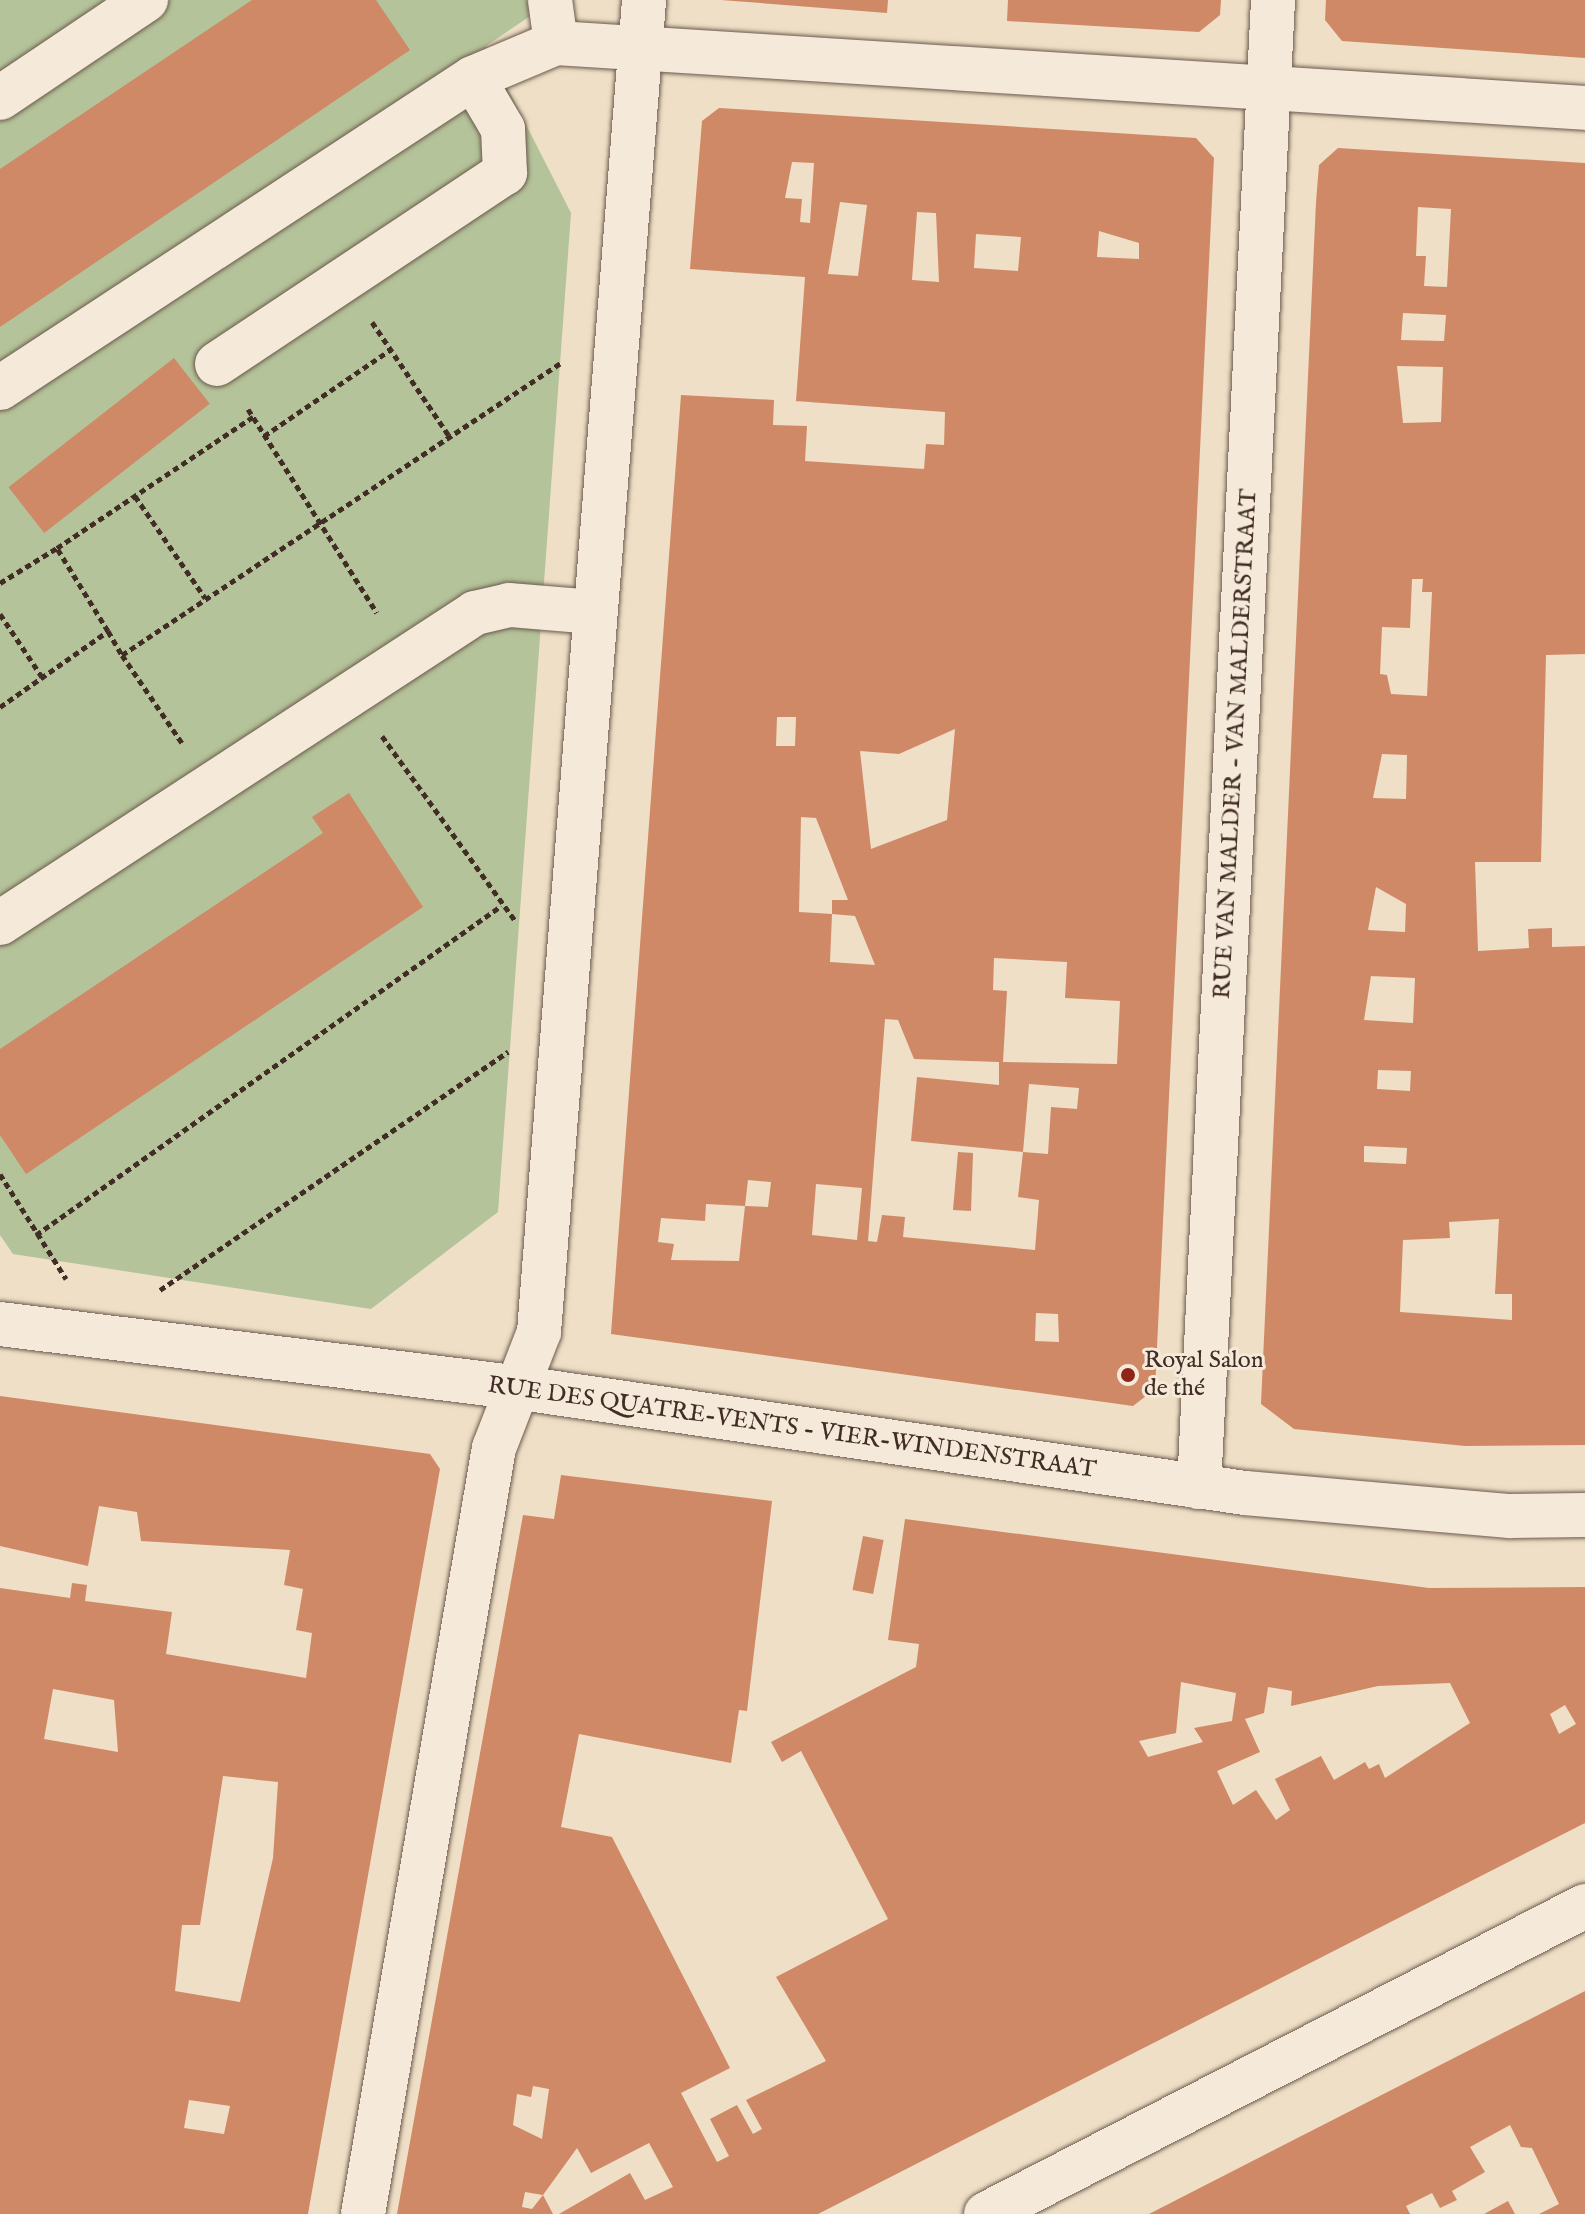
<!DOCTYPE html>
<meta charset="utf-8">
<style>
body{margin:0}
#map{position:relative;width:1585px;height:2214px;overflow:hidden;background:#efdfc6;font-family:"IM FELL English",serif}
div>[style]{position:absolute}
.green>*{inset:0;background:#b4c399}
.building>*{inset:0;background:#cf8966;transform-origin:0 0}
.path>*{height:5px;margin-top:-2.5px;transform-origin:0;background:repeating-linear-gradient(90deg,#412d25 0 6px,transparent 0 10px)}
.roads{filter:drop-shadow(0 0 2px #6c5a4d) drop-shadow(0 0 2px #6c5a4d)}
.minor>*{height:44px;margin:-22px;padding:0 22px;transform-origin:22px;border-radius:22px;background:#f5eada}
.dots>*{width:22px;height:22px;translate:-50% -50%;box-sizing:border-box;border:4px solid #f5eada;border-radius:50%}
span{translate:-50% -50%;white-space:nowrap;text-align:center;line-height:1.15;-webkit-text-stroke:6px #f5eada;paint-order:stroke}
.street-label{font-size:24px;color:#412d25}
.poi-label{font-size:24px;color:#412d25}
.left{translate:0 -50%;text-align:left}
</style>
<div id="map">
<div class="green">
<i style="clip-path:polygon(0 0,526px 0,536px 12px,486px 46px,571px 213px,498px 1212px,371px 1309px,13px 1254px,0 1235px)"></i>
</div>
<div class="building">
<i style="clip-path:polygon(252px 0,376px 0,410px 50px,0 327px,0 169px)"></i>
<i style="clip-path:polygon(721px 0,888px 0,887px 13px)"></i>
<i style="clip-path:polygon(1008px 0,1221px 0,1220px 15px,1199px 32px,1007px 21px)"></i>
<i style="clip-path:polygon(1326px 0,1585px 0,1585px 58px,1342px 41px,1325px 20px)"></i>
<i style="clip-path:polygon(evenodd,719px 108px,1196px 138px,1214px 158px,1155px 1389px,1133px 1406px,611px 1334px,681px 395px,774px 400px,773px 425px,807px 426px,805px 461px,924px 469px,926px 444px,944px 445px,945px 412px,796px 401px,805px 277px,690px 269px,702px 121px,719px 108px,792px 162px,814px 163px,810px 223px,800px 222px,802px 199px,785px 198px,792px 162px,719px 108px,840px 202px,867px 205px,858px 276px,828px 274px,840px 202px,719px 108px,917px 212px,936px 213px,939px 282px,912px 280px,917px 212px,719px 108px,1099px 231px,1139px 243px,1139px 259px,1097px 257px,1099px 231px,719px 108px,976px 234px,1021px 237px,1018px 271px,974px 268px,976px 234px,719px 108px,777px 717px,796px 717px,795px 746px,776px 746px,777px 717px,719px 108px,955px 729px,947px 820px,871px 849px,860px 751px,899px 754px,955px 729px,719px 108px,801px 817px,816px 818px,848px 900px,832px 900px,832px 914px,855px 916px,875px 965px,830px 962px,832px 914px,799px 912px,801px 817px,719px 108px,994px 958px,1067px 962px,1065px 998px,1120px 1001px,1117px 1064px,1003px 1062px,1007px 991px,993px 990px,994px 958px,719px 108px,885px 1019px,898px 1020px,914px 1059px,999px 1062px,999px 1085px,917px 1077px,911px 1141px,1023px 1152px,1029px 1084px,1079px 1088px,1077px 1109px,1051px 1107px,1048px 1154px,1023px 1152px,1018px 1197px,1039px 1200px,1035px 1250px,903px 1237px,905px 1217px,882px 1215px,877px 1242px,868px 1241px,885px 1019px,719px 108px,748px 1180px,771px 1182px,768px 1207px,745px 1206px,739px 1261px,671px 1260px,674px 1244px,658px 1242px,661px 1218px,705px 1221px,706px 1204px,745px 1206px,748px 1180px,719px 108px,816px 1184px,862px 1188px,857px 1240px,812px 1235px,816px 1184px,719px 108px,1036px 1313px,1058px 1314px,1059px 1342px,1035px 1341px,1036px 1313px)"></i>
<i style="clip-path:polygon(evenodd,1338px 148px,1585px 163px,1585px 654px,1546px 655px,1541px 862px,1475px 862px,1478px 951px,1529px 948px,1528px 929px,1552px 928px,1552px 947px,1585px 946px,1585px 1445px,1465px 1446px,1294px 1429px,1261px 1404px,1316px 202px,1319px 165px,1338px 148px,1418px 207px,1451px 209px,1447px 287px,1424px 286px,1426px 256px,1416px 256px,1418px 207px,1338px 148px,1403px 313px,1446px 315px,1444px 341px,1401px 340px,1403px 313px,1338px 148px,1397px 366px,1443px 367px,1441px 422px,1403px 423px,1397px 366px,1338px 148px,1412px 579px,1423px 579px,1422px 592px,1432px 592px,1427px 696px,1391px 694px,1387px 675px,1380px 674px,1382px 627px,1410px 628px,1412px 579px,1338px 148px,1382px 754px,1407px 755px,1406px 799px,1373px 798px,1382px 754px,1338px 148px,1376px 887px,1406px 904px,1405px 932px,1368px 930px,1376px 887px,1338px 148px,1371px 976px,1415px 978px,1413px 1023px,1364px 1020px,1371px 976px,1338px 148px,1378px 1070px,1411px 1071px,1410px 1091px,1377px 1089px,1378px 1070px,1338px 148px,1364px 1146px,1407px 1148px,1406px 1164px,1364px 1162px,1364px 1146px,1338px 148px,1499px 1219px,1495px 1294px,1512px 1294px,1512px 1320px,1400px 1312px,1403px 1240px,1450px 1238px,1449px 1222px,1499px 1219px)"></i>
<i style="left:174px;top:358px;width:58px;height:210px;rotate:52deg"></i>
<i style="clip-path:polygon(349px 793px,423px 907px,26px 1174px,0 1135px,0 1049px,323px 833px,312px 817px)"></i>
<i style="clip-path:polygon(958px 1152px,973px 1153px,971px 1211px,953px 1210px)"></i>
<i style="clip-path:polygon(evenodd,0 1396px,430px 1454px,440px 1469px,308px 2214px,0 2214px,0 1588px,70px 1598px,72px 1583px,87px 1585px,85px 1601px,172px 1612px,166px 1654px,306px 1678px,312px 1633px,296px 1630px,303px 1589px,284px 1585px,290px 1550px,141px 1541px,137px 1512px,99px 1506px,88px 1566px,0 1546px,0 1396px,53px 1689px,114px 1700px,118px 1752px,44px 1739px,53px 1689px,0 1396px,223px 1776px,278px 1782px,273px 1858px,240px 2002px,175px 1991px,182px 1925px,200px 1925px,223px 1776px,0 1396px,189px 2100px,230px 2106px,224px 2134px,184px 2128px,189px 2100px)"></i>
<i style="clip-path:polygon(evenodd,561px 1475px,772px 1501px,747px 1711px,739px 1710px,731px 1763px,579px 1734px,561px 1827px,612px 1837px,730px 2068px,681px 2093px,717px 2162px,729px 2156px,710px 2119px,737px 2105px,753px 2134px,762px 2129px,746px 2100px,826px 2061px,776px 1977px,888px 1919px,801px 1751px,782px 1762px,771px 1742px,916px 1667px,919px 1644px,888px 1640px,905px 1519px,1429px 1588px,1585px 1587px,1585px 1823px,818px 2214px,559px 2214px,630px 2173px,645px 2200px,673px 2187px,649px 2143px,591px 2173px,577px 2148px,543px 2195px,525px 2192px,522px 2207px,532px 2209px,543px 2195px,553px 2214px,397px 2214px,523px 1515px,554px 1519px,561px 1475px,1181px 1682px,1236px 1693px,1232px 1721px,1194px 1728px,1203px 1742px,1148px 1757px,1139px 1741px,1176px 1733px,1181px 1682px,561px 1475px,1450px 1683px,1470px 1723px,1385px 1778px,1379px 1764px,1369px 1769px,1365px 1762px,1334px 1780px,1321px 1756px,1275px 1779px,1290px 1810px,1276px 1820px,1256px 1790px,1233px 1805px,1217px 1771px,1260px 1752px,1245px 1719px,1264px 1713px,1268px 1687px,1292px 1691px,1291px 1706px,1378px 1686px,1450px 1683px,561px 1475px,1565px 1705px,1576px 1724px,1559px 1734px,1550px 1714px,1565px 1705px,561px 1475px,533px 2086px,549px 2089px,542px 2139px,513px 2125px,517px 2094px,531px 2097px,533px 2086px)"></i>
<i style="left:863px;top:1536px;width:21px;height:55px;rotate:11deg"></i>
<i style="clip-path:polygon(1585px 1991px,1585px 2214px,1539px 2214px,1559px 2204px,1532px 2148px,1521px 2147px,1510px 2125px,1470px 2147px,1485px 2172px,1452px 2191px,1457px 2200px,1440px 2208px,1432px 2193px,1406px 2206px,1410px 2214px,1149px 2214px)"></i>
<i style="clip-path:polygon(1508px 2201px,1515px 2214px,1484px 2214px)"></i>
</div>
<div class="path">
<i style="left:372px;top:322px;width:139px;rotate:55.9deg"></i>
<i style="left:248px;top:409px;width:241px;rotate:57.7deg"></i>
<i style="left:264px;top:436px;width:153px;rotate:-34.3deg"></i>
<i style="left:135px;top:496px;width:124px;rotate:55.5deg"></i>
<i style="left:0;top:583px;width:67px;rotate:-31.6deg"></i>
<i style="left:0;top:614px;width:76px;rotate:56.3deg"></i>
<i style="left:108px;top:631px;width:97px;rotate:-121.6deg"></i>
<i style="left:57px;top:548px;width:236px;rotate:-33.8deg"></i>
<i style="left:122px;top:655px;width:107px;rotate:55.7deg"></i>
<i style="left:0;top:707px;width:132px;rotate:-35.1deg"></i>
<i style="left:108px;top:631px;width:28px;rotate:60deg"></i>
<i style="left:122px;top:655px;width:529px;rotate:-33.66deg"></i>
<i style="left:382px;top:736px;width:229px;rotate:54.2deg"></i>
<i style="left:0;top:1174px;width:124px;rotate:57.8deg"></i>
<i style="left:36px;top:1235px;width:570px;rotate:-35.28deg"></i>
<i style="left:160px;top:1290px;width:422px;rotate:-34.4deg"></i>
</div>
<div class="roads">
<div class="minor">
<i style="left:550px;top:0;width:43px;rotate:82.1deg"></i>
<i style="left:0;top:98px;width:176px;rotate:-33.9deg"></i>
<i style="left:217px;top:364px;width:346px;rotate:-33.6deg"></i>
<i style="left:505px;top:173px;width:44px;rotate:-92.6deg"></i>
<i style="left:503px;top:129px;width:59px;rotate:-120.5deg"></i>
<i style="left:0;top:388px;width:566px;rotate:-33.24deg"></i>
<i style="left:473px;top:78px;width:90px;rotate:-22.9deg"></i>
<i style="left:556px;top:43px;width:1031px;rotate:3.61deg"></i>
<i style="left:0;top:923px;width:567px;rotate:-33.13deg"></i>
<i style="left:475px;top:613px;width:35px;rotate:-13deg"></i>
<i style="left:509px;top:605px;width:85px;rotate:4.7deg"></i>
<i style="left:0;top:1324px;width:525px;rotate:7deg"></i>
<i style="left:521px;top:1388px;width:732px;rotate:8.25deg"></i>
<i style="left:1245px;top:1493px;width:266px;rotate:5deg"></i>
<i style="left:1510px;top:1516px;width:75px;rotate:-0.8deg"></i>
<i style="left:1199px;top:1487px;width:1489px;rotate:-87.15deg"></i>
<i style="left:363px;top:2214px;width:777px;rotate:-80.3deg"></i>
<i style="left:494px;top:1448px;width:124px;rotate:-68.8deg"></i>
<i style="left:539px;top:1332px;width:1336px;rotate:-85.49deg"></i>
<i style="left:986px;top:2214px;width:674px;rotate:-27.21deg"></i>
</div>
</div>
<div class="dots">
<i style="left:1128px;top:1375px;background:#8f2418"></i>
</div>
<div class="street-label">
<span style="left:1236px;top:744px;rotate:-87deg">RUE VAN MALDER - VAN MALDERSTRAAT</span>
<span style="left:792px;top:1428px;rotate:8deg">RUE DES QUATRE-VENTS - VIER-WINDENSTRAAT</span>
</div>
<div class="poi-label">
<span class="left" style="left:1144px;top:1375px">Royal Salon<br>de thé</span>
</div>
</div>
